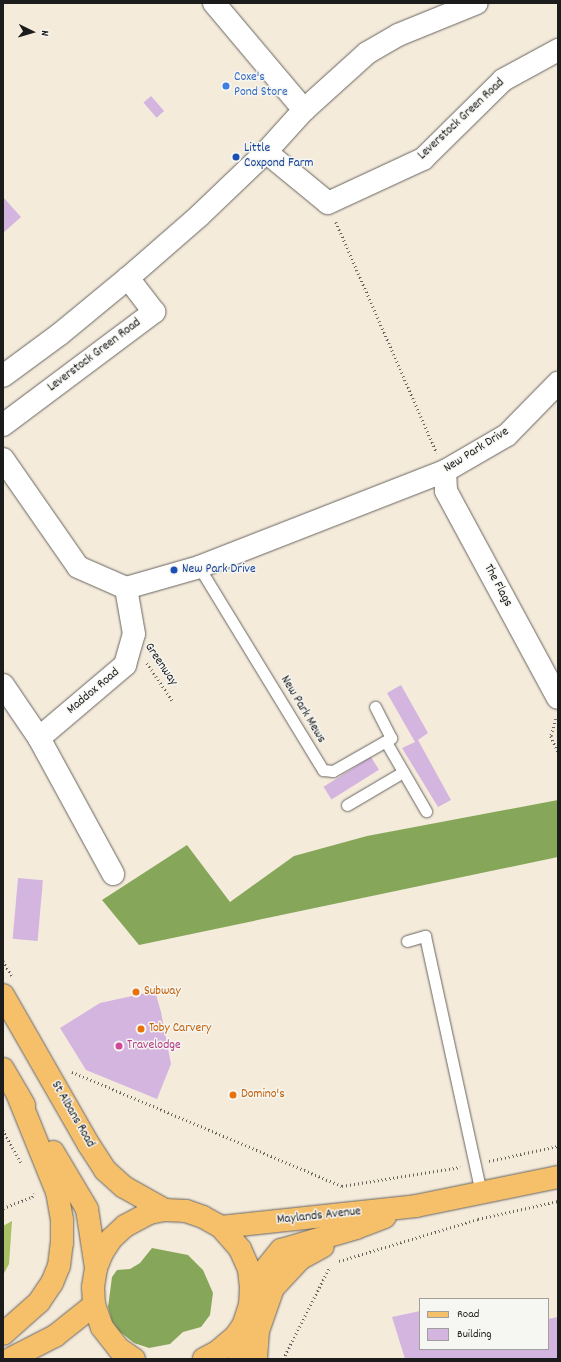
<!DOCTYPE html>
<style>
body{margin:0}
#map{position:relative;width:561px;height:1362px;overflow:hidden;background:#f4ebdb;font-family:Dekko,sans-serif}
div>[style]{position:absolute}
.green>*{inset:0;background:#a9c065}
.forest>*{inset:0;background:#86a65a}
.building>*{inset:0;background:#d4b5e0;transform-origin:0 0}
.path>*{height:2.5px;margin-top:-1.25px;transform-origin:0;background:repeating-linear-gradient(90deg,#68645f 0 1px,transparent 0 4px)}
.roads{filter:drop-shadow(0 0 1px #68645f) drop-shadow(0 0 1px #68645f)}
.service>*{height:11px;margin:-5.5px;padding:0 5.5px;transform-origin:5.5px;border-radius:5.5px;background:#fff}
.minor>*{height:22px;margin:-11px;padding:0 11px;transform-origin:11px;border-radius:11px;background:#fff}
.tertiary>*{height:22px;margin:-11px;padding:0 11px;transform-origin:11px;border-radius:11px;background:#fff}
.primary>*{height:22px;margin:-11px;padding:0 11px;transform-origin:11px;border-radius:11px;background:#f6c06b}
.dots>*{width:11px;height:11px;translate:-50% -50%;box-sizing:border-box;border:2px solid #f6f6f2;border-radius:50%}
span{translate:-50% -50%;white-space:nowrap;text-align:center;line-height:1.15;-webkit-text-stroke:3px #f6f6f2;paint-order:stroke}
.shop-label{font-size:13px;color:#366cbe}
.left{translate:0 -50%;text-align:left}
.street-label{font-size:13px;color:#1c1c1c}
.transit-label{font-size:13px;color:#164399}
.food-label{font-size:13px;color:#c56008}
.hotel-label{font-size:13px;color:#b23c85}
.frame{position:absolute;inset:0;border:4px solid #1c1c1c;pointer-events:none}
.legend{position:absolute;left:419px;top:1298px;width:130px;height:52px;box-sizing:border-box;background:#f6f6f2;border:1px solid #9f9f9c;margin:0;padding:5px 7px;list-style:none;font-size:12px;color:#1c1c1c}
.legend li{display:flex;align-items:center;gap:8px;height:20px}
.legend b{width:20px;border:1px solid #9f9f9c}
.north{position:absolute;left:12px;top:12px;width:40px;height:40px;-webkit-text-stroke:3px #f6f6f2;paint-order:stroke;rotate:95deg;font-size:11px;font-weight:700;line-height:16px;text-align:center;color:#1c1c1c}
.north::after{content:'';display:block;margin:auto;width:14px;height:18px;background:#1c1c1c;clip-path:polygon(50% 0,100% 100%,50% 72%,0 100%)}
</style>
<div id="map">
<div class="green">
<i style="clip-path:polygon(12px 1221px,9px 1264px,3px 1275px,3px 1226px)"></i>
</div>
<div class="forest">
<i style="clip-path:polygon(558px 800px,558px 857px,139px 945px,102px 900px,187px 845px,230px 902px,294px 856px,367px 836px)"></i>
<i style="clip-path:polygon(152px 1248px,188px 1255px,203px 1270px,213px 1293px,210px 1315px,201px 1327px,183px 1332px,170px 1344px,149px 1348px,134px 1343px,119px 1331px,112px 1321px,108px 1307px,112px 1277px,117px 1270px,130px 1269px,140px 1263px)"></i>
</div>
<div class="building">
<i style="left:151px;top:96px;width:20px;height:10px;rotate:49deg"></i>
<i style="clip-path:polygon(3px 197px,21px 217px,3px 233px)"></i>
<i style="clip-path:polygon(401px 685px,428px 733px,418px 740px,451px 800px,438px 807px,402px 748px,415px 742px,387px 693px)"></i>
<i style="left:371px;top:757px;width:15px;height:56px;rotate:58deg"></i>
<i style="left:18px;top:878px;width:25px;height:61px;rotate:5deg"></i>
<i style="clip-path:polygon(155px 991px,161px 1012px,171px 1064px,157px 1099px,86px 1070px,60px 1028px,100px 1003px)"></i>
<i style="clip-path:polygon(420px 1311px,420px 1349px,548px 1349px,548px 1319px,558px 1317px,558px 1359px,405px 1359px,392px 1317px)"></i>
</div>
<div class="path">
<i style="left:336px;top:222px;width:252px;rotate:66.4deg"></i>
<i style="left:147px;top:663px;width:45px;rotate:56deg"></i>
<i style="left:556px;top:719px;width:18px;rotate:106deg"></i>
<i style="left:551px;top:736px;width:17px;rotate:66deg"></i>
<i style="left:3px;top:961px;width:17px;rotate:59deg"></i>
<i style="left:72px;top:1072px;width:293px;rotate:22.9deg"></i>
<i style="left:342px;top:1186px;width:120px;rotate:-9.1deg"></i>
<i style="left:3px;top:1130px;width:38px;rotate:61deg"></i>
<i style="left:489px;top:1161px;width:71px;rotate:-12.3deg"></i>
<i style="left:3px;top:1208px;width:31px;rotate:-21deg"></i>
<i style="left:32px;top:1197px;width:4px;rotate:-63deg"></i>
<i style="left:339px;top:1261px;width:145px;rotate:-16.8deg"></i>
<i style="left:478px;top:1219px;width:82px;rotate:-12.7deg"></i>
<i style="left:283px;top:1359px;width:102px;rotate:-63.2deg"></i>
</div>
<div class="roads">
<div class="service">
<i style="left:199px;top:567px;width:238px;rotate:58.6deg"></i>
<i style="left:323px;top:770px;width:10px;rotate:6deg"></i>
<i style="left:333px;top:771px;width:67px;rotate:-29.6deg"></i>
<i style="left:391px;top:738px;width:35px;rotate:-117deg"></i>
<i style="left:386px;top:742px;width:80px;rotate:59.9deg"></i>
<i style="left:347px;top:805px;width:65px;rotate:-30.5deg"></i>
<i style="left:407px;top:941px;width:19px;rotate:-16deg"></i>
<i style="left:425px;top:936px;width:262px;rotate:77.7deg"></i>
</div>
<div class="minor">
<i style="left:214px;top:3px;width:140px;rotate:49.9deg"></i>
<i style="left:266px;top:152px;width:80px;rotate:39.4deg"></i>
<i style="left:328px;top:203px;width:105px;rotate:-24.9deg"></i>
<i style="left:423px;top:159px;width:112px;rotate:-44.6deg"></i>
<i style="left:503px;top:80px;width:63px;rotate:-28.6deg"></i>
<i style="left:3px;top:425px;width:189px;rotate:-36.8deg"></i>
<i style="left:154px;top:312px;width:43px;rotate:-127.4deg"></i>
<i style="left:3px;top:459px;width:131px;rotate:55.2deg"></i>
<i style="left:78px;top:567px;width:52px;rotate:23.6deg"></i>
<i style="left:126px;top:588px;width:76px;rotate:-16deg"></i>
<i style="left:199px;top:567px;width:264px;rotate:-21.3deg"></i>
<i style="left:445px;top:471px;width:72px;rotate:-30.1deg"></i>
<i style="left:507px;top:435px;width:73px;rotate:-45.6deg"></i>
<i style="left:445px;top:471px;width:20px;rotate:87deg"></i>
<i style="left:446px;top:491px;width:235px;rotate:61.6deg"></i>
<i style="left:3px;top:685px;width:64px;rotate:55.8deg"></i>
<i style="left:39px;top:738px;width:155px;rotate:61.4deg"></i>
<i style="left:39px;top:738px;width:113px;rotate:-40.3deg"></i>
<i style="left:125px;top:665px;width:32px;rotate:-74deg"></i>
<i style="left:134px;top:634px;width:47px;rotate:-99.9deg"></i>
</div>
<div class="tertiary">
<i style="left:3px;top:376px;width:71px;rotate:-36.4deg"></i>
<i style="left:60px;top:334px;width:88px;rotate:-39.5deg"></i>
<i style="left:128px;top:278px;width:94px;rotate:-41.1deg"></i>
<i style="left:199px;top:216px;width:93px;rotate:-43.7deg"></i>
<i style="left:266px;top:152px;width:57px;rotate:-47.9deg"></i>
<i style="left:304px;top:110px;width:85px;rotate:-42.1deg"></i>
<i style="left:367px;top:53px;width:36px;rotate:-30deg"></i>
<i style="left:398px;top:35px;width:85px;rotate:-22.1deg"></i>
</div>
<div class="primary">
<i style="left:3px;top:995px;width:173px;rotate:60.2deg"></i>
<i style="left:89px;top:1145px;width:30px;rotate:57deg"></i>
<i style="left:105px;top:1170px;width:25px;rotate:42deg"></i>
<i style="left:124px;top:1187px;width:47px;rotate:29.3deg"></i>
<i style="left:3px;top:1069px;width:42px;rotate:59.7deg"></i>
<i style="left:53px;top:1152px;width:66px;rotate:59.2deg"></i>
<i style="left:87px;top:1209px;width:60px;rotate:81.3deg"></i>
<i style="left:221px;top:1227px;width:196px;rotate:-6.1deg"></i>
<i style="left:416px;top:1206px;width:145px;rotate:-11.5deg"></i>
<i style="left:251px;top:1287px;width:48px;rotate:-51deg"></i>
<i style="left:281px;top:1250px;width:78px;rotate:-16.3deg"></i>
<i style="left:356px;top:1228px;width:31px;rotate:-21deg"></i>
<i style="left:3px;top:1334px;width:48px;rotate:-41.6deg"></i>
<i style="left:39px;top:1302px;width:23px;rotate:-56deg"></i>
<i style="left:52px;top:1283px;width:18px;rotate:-68deg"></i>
<i style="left:59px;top:1266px;width:23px;rotate:-83deg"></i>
<i style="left:62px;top:1243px;width:23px;rotate:-90deg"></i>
<i style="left:62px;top:1220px;width:28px;rotate:-100deg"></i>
<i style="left:57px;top:1192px;width:107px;rotate:-112deg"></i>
<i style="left:236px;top:1336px;width:23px;rotate:83deg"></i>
<i style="left:10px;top:1359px;width:51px;rotate:-27.1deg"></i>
<i style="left:55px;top:1336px;width:50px;rotate:-38.5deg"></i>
<i style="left:134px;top:1359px;width:18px;rotate:-146deg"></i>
<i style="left:119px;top:1349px;width:28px;rotate:-128deg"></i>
<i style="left:102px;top:1327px;width:23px;rotate:-110deg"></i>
<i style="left:94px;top:1305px;width:18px;rotate:-93deg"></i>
<i style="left:93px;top:1287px;width:19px;rotate:-81deg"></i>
<i style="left:96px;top:1268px;width:16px;rotate:-68deg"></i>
<i style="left:102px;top:1253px;width:17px;rotate:-57deg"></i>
<i style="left:111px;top:1239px;width:19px;rotate:-43deg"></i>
<i style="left:125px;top:1226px;width:27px;rotate:-28deg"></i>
<i style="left:149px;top:1213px;width:16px;rotate:-11deg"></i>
<i style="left:165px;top:1210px;width:21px;rotate:3deg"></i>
<i style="left:186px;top:1211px;width:18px;rotate:19deg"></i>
<i style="left:203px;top:1217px;width:21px;rotate:29deg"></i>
<i style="left:221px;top:1227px;width:29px;rotate:49deg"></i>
<i style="left:240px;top:1249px;width:22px;rotate:66deg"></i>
<i style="left:249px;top:1269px;width:18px;rotate:84deg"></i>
<i style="left:251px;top:1287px;width:18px;rotate:93deg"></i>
<i style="left:250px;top:1305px;width:20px;rotate:108deg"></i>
<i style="left:244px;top:1324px;width:14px;rotate:124deg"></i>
<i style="left:236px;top:1336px;width:25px;rotate:140deg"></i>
<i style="left:217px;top:1352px;width:15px;rotate:152deg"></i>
<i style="left:256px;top:1359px;width:28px;rotate:-86deg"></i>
<i style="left:258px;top:1331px;width:46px;rotate:-70.8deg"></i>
<i style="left:273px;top:1288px;width:40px;rotate:-47deg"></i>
<i style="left:300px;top:1259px;width:26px;rotate:-29deg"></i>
</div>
</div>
<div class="dots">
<i style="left:226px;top:86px;background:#3f7fe0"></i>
<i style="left:236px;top:157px;background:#1a4fb4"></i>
<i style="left:174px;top:570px;background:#1a4fb4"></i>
<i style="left:136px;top:992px;background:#e8710a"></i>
<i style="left:141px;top:1029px;background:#e8710a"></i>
<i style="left:119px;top:1046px;background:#d1479c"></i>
<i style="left:233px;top:1095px;background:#e8710a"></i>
</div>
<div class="shop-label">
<span class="left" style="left:234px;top:86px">Coxe's<br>Pond Store</span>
</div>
<div class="street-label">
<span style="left:462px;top:120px;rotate:-43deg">Leverstock Green Road</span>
<span style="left:95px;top:356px;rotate:-37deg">Leverstock Green Road</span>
<span style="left:477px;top:451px;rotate:-32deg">New Park Drive</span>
<span style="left:497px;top:586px;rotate:62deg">The Flags</span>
<span style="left:160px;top:665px;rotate:56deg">Greenway</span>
<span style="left:94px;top:692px;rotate:-40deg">Maddox Road</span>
<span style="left:302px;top:710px;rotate:59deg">New Park Mews</span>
<span style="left:72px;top:1115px;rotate:60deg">St Albans Road</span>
<span style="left:319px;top:1217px;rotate:-6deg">Maylands Avenue</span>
</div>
<div class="transit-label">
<span class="left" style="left:244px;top:157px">Little<br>Coxpond Farm</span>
<span class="left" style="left:182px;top:570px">New Park Drive</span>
</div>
<div class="food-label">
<span class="left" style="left:144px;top:992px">Subway</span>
<span class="left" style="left:149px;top:1029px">Toby Carvery</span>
<span class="left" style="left:241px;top:1095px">Domino's</span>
</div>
<div class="hotel-label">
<span class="left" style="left:127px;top:1046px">Travelodge</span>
</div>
<div class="frame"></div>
<ul class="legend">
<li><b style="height:5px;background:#f6c06b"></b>Road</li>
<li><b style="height:11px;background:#d4b5e0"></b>Building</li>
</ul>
<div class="north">N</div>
</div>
